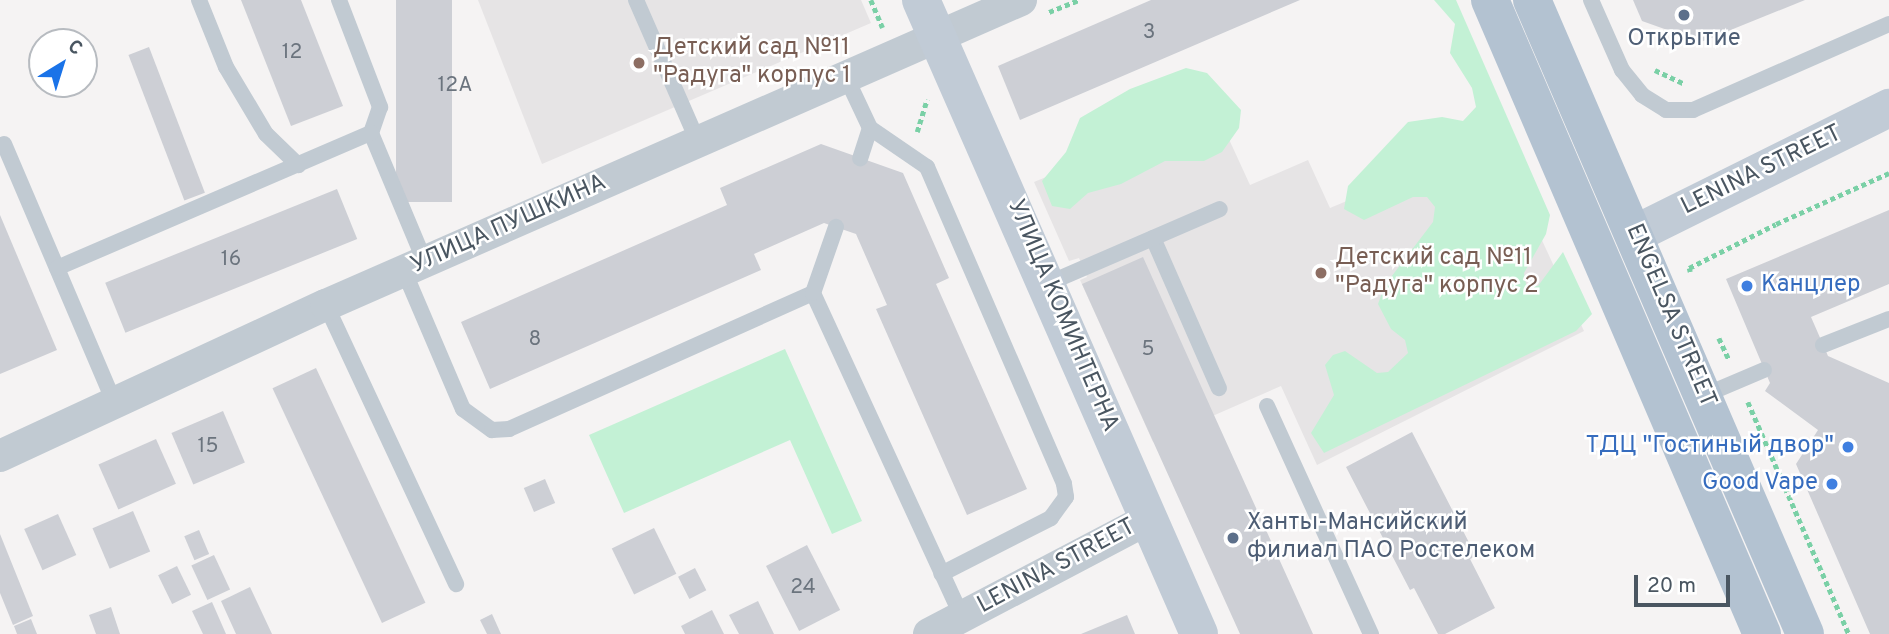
<!DOCTYPE html>
<meta charset="utf-8">
<style>
body{margin:0}
#map{position:relative;width:1889px;height:634px;overflow:hidden;background:#f5f3f3;font-family:Overpass,sans-serif}
div>[style]{position:absolute}
.education>*{inset:0;background:#e6e4e5}
.green>*{inset:0;background:#c3f1d5}
.building>*{inset:0;background:#cdcfd5;transform-origin:0 0}
.path>*{height:4.5px;margin-top:-2.25px;transform-origin:0;background:repeating-linear-gradient(90deg,#7ad0a6 0 5px,transparent 0 8.5px)}
.lane>*{height:16px;margin:-8px;padding:0 8px;transform-origin:8px;border-radius:8px;background:#c1cad2}
.street>*{height:32px;margin:-16px;padding:0 16px;transform-origin:16px;border-radius:16px;background:#c1cad2}
.secondary>*{height:38px;margin:-19px;padding:0 19px;transform-origin:19px;border-radius:19px;background:#c1cbd6}
.primary>*{height:38px;margin:-19px;padding:0 19px;transform-origin:19px;border-radius:19px;background:#b3c2d1}
.dots>*{width:19px;height:19px;translate:-50% -50%;box-sizing:border-box;border:4px solid #fff;border-radius:50%}
span{translate:-50% -50%;white-space:nowrap;text-align:center;line-height:1.15;-webkit-text-stroke:5px #fff;paint-order:stroke}
.number-label{font-size:21px;color:#6b747e}
.number-label span{-webkit-text-stroke-width:0}
.service-label{font-size:24px;color:#4e5e75}
.left{translate:0 -50%;text-align:left}
.education-label{font-size:24px;color:#785e54}
.street-label{font-size:24px;color:#4a5661}
.shop-label{font-size:24px;color:#366cbe}
.right{translate:-100% -50%;text-align:right}
.north{position:absolute;left:28px;top:28px;width:70px;height:70px;box-sizing:border-box;background:#fff;border:2px solid #b7bbc0;border-radius:50%;rotate:38deg;font-size:19px;font-weight:700;line-height:28px;text-align:center;color:#4a5661}
.north::after{content:'';display:block;margin:auto;width:24px;height:32px;background:#1a73e8;clip-path:polygon(50% 0,100% 100%,50% 72%,0 100%)}
.scale{position:absolute;left:1634px;top:575px;width:96px;height:32px;box-sizing:border-box;border:4px solid #4a5661;border-top:0;padding-left:9px;font-size:21px;line-height:24px;white-space:nowrap;color:#4a5661;-webkit-text-stroke:5px #fff;paint-order:stroke}
</style>
<div id="map">
<div class="education">
<i style="clip-path:polygon(478px 0,861px 0,871px 23px,542px 164px)"></i>
<i style="clip-path:polygon(1199px 74px,1250px 185px,1308px 160px,1330px 208px,1495px 139px,1584px 331px,1317px 465px,1281px 386px,1153px 442px,1080px 280px,1087px 277px,1079px 258px,1069px 261px,1034px 182px,1097px 156px)"></i>
</div>
<div class="green">
<i style="clip-path:polygon(1434px 0,1456px 0,1550px 215px,1546px 234px,1524px 273px,1526px 284px,1538px 286px,1563px 252px,1592px 314px,1576px 331px,1324px 453px,1311px 433px,1334px 395px,1325px 365px,1333px 355px,1345px 351px,1377px 373px,1388px 372px,1408px 353px,1405px 340px,1391px 329px,1378px 304px,1385px 285px,1433px 222px,1435px 207px,1427px 197px,1413px 197px,1364px 220px,1344px 209px,1348px 186px,1408px 122px,1442px 117px,1463px 121px,1476px 107px,1472px 88px,1450px 53px,1455px 24px)"></i>
<i style="clip-path:polygon(1186px 68px,1207px 73px,1241px 110px,1239px 128px,1222px 152px,1204px 161px,1165px 161px,1121px 184px,1088px 193px,1070px 209px,1052px 206px,1042px 181px,1066px 152px,1080px 118px,1130px 89px)"></i>
<i style="clip-path:polygon(785px 349px,862px 521px,832px 534px,790px 440px,624px 513px,589px 435px)"></i>
</div>
<div class="building">
<i style="clip-path:polygon(241px 0,301px 0,343px 106px,291px 126px)"></i>
<i style="left:396px;top:0;width:56px;height:202px"></i>
<i style="clip-path:polygon(1151px 0,1300px 0,1020px 120px,998px 66px)"></i>
<i style="clip-path:polygon(1633px 0,1805px 0,1701px 42px,1642px 21px)"></i>
<i style="left:149px;top:47px;width:156px;height:22px;rotate:69deg"></i>
<i style="clip-path:polygon(821px 144px,903px 173px,949px 278px,936px 284px,1027px 489px,967px 515px,876px 309px,887px 305px,856px 234px,824px 223px,754px 254px,761px 270px,490px 389px,461px 322px,727px 205px,720px 188px)"></i>
<i style="left:337px;top:189px;width:54px;height:250px;rotate:68deg"></i>
<i style="clip-path:polygon(1889px 210px,1889px 284px,1811px 317px,1828px 356px,1889px 383px,1889px 634px,1870px 634px,1796px 464px,1818px 430px,1765px 391px,1770px 383px,1726px 279px)"></i>
<i style="clip-path:polygon(0 215px,57px 350px,0 374px)"></i>
<i style="clip-path:polygon(1143px 257px,1214px 415px,1313px 634px,1240px 634px,1082px 284px)"></i>
<i style="left:316px;top:368px;width:259px;height:48px;rotate:65deg"></i>
<i style="left:223px;top:411px;width:56px;height:56px;rotate:67deg"></i>
<i style="clip-path:polygon(1412px 432px,1476px 556px,1470px 559px,1495px 608px,1445px 634px,1438px 634px,1414px 588px,1410px 590px,1346px 467px)"></i>
<i style="left:156px;top:439px;width:49px;height:63px;rotate:66deg"></i>
<i style="left:545px;top:479px;width:26px;height:23px;rotate:67deg"></i>
<i style="left:133px;top:511px;width:44px;height:44px;rotate:67deg"></i>
<i style="left:58px;top:514px;width:45px;height:37px;rotate:66deg"></i>
<i style="left:654px;top:528px;width:51px;height:47px;rotate:64deg"></i>
<i style="left:199px;top:530px;width:26px;height:16px;rotate:67deg"></i>
<i style="clip-path:polygon(0 534px,33px 616px,13px 625px,0 593px)"></i>
<i style="left:807px;top:545px;width:73px;height:46px;rotate:63deg"></i>
<i style="left:214px;top:555px;width:38px;height:25px;rotate:65deg"></i>
<i style="left:177px;top:566px;width:32px;height:21px;rotate:64deg"></i>
<i style="left:695px;top:568px;width:25px;height:19px;rotate:63deg"></i>
<i style="clip-path:polygon(250px 587px,272px 634px,236px 634px,221px 601px)"></i>
<i style="clip-path:polygon(758px 601px,774px 634px,739px 634px,729px 615px)"></i>
<i style="clip-path:polygon(212px 602px,226px 634px,203px 634px,192px 611px)"></i>
<i style="clip-path:polygon(111px 607px,120px 634px,96px 634px,89px 615px)"></i>
<i style="clip-path:polygon(712px 610px,724px 634px,685px 634px,681px 626px)"></i>
<i style="clip-path:polygon(492px 614px,501px 634px,487px 634px,480px 620px)"></i>
<i style="clip-path:polygon(1127px 615px,1135px 634px,1081px 634px)"></i>
<i style="clip-path:polygon(31px 619px,37px 634px,17px 634px,14px 626px)"></i>
</div>
<div class="path">
<i style="left:871px;top:0;width:30px;rotate:67deg"></i>
<i style="left:1049px;top:12px;width:31px;rotate:-22deg"></i>
<i style="left:1655px;top:70px;width:33px;rotate:25deg"></i>
<i style="left:917px;top:132px;width:34px;rotate:-73deg"></i>
<i style="left:1690px;top:272px;width:4px;rotate:-104deg"></i>
<i style="left:1689px;top:268px;width:97px;rotate:-26.8deg"></i>
<i style="left:1776px;top:224px;width:124px;rotate:-24.3deg"></i>
<i style="left:1719px;top:338px;width:23px;rotate:65deg"></i>
<i style="left:1748px;top:402px;width:253px;rotate:66.5deg"></i>
</div>
<div class="lane">
<i style="left:199px;top:0;width:72px;rotate:68.1deg"></i>
<i style="left:226px;top:67px;width:78px;rotate:59.2deg"></i>
<i style="left:266px;top:134px;width:45px;rotate:44.1deg"></i>
<i style="left:339px;top:0;width:115px;rotate:69deg"></i>
<i style="left:380px;top:107px;width:28px;rotate:109deg"></i>
<i style="left:371px;top:133px;width:140px;rotate:67.3deg"></i>
<i style="left:636px;top:0;width:155px;rotate:66.4deg"></i>
<i style="left:1591px;top:0;width:77px;rotate:66.1deg"></i>
<i style="left:1622px;top:70px;width:32px;rotate:51deg"></i>
<i style="left:1642px;top:95px;width:28px;rotate:32deg"></i>
<i style="left:1666px;top:110px;width:27px"></i>
<i style="left:1693px;top:110px;width:214px;rotate:-23.7deg"></i>
<i style="left:846px;top:77px;width:56px;rotate:64.8deg"></i>
<i style="left:870px;top:128px;width:32px;rotate:108deg"></i>
<i style="left:870px;top:128px;width:69px;rotate:34.4deg"></i>
<i style="left:927px;top:167px;width:345px;rotate:66.6deg"></i>
<i style="left:1064px;top:484px;width:13px;rotate:81deg"></i>
<i style="left:1066px;top:497px;width:26px;rotate:126deg"></i>
<i style="left:1051px;top:518px;width:123px;rotate:153deg"></i>
<i style="left:4px;top:144px;width:280px;rotate:66.9deg"></i>
<i style="left:1153px;top:238px;width:164px;rotate:66.3deg"></i>
<i style="left:57px;top:268px;width:342px;rotate:-23.3deg"></i>
<i style="left:404px;top:271px;width:150px;rotate:66.9deg"></i>
<i style="left:463px;top:409px;width:36px;rotate:36deg"></i>
<i style="left:492px;top:430px;width:17px;rotate:-3deg"></i>
<i style="left:509px;top:429px;width:333px;rotate:-24.1deg"></i>
<i style="left:813px;top:293px;width:357px;rotate:65.3deg"></i>
<i style="left:1049px;top:283px;width:186px;rotate:-23.4deg"></i>
<i style="left:813px;top:293px;width:70px;rotate:-70.8deg"></i>
<i style="left:326px;top:305px;width:308px;rotate:65deg"></i>
<i style="left:1823px;top:345px;width:71px;rotate:-21.5deg"></i>
<i style="left:1705px;top:395px;width:64px;rotate:-23deg"></i>
<i style="left:1267px;top:406px;width:251px;rotate:65.5deg"></i>
</div>
<div class="street">
<i style="left:0;top:456px;width:359px;rotate:-24.9deg"></i>
<i style="left:326px;top:305px;width:759px;rotate:-23.69deg"></i>
<i style="left:929px;top:634px;width:247px;rotate:-27.7deg"></i>
</div>
<div class="secondary">
<i style="left:921px;top:0;width:692px;rotate:66.32deg"></i>
<i style="left:1635px;top:234px;width:284px;rotate:-26.4deg"></i>
</div>
<div class="primary">
<i style="left:1490px;top:0;width:690px;rotate:66.78deg"></i>
<i style="left:1532px;top:0;width:690px;rotate:66.7deg"></i>
</div>
<div class="dots">
<i style="left:1684px;top:15px;background:#5c6f8a"></i>
<i style="left:639px;top:63px;background:#8d6e63"></i>
<i style="left:1321px;top:273px;background:#8d6e63"></i>
<i style="left:1747px;top:286px;background:#3f7fe0"></i>
<i style="left:1848px;top:447px;background:#3f7fe0"></i>
<i style="left:1832px;top:484px;background:#3f7fe0"></i>
<i style="left:1233px;top:538px;background:#5c6f8a"></i>
</div>
<div class="number-label">
<span style="left:1149px;top:33px">3</span>
<span style="left:292px;top:53px">12</span>
<span style="left:455px;top:86px">12А</span>
<span style="left:231px;top:260px">16</span>
<span style="left:535px;top:340px">8</span>
<span style="left:1148px;top:350px">5</span>
<span style="left:208px;top:447px">15</span>
<span style="left:803px;top:588px">24</span>
</div>
<div class="service-label">
<span style="left:1684px;top:40px">Открытие</span>
<span class="left" style="left:1247px;top:538px">Ханты-Мансийский<br>филиал ПАО Ростелеком</span>
</div>
<div class="education-label">
<span class="left" style="left:653px;top:63px">Детский сад №11<br>"Радуга" корпус 1</span>
<span class="left" style="left:1335px;top:273px">Детский сад №11<br>"Радуга" корпус 2</span>
</div>
<div class="street-label">
<span style="left:1762px;top:171px;rotate:-26deg">LENINA STREET</span>
<span style="left:509px;top:225px;rotate:-24deg">УЛИЦА ПУШКИНА</span>
<span style="left:1062px;top:316px;rotate:67deg">УЛИЦА КОМИНТЕРНА</span>
<span style="left:1670px;top:316px;rotate:67deg">ENGELSA STREET</span>
<span style="left:1057px;top:567px;rotate:-28deg">LENINA STREET</span>
</div>
<div class="shop-label">
<span class="left" style="left:1761px;top:286px">Канцлер</span>
<span class="right" style="left:1834px;top:447px">ТДЦ "Гостиный двор"</span>
<span class="right" style="left:1818px;top:484px">Good Vape</span>
</div>
<div class="north">С</div>
<div class="scale">20 m</div>
</div>
